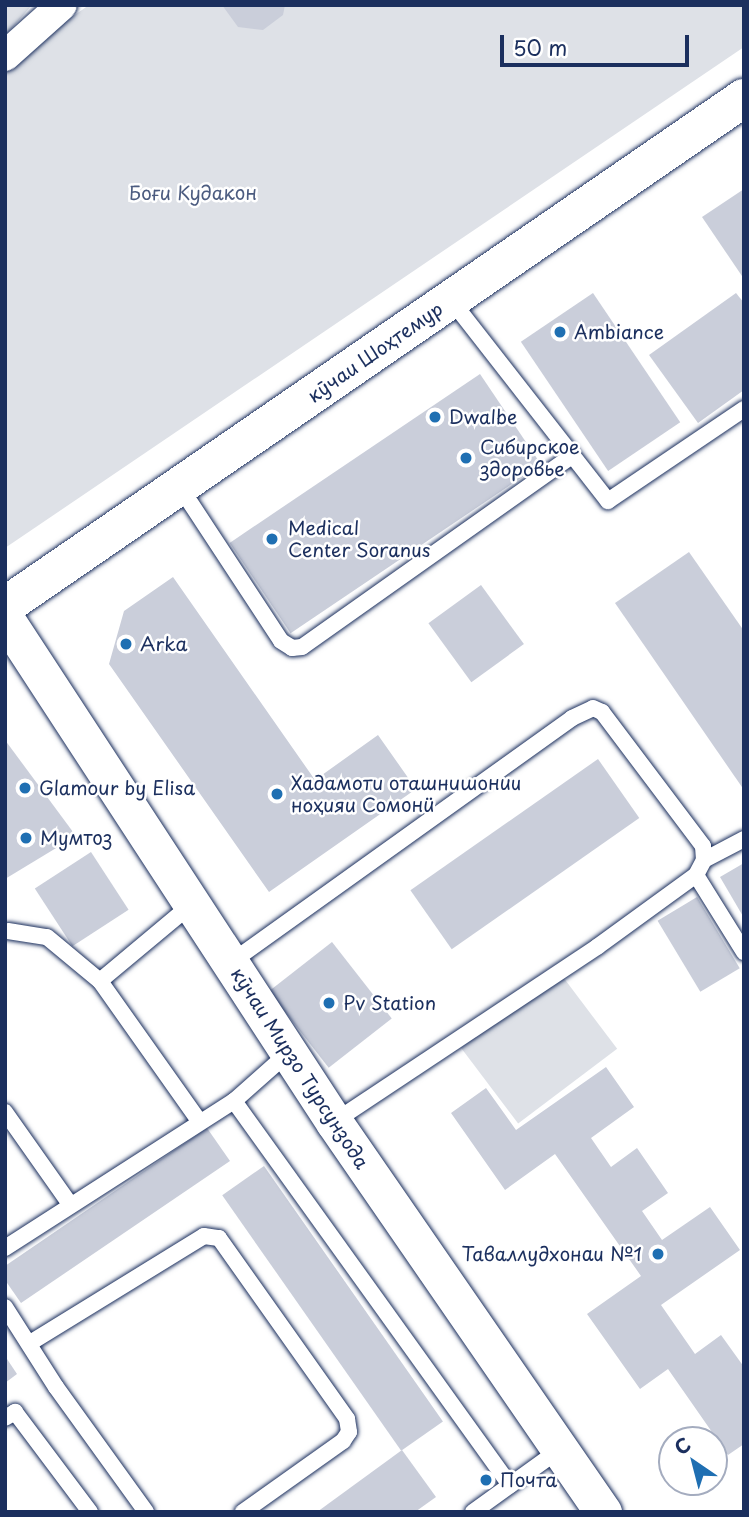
<!DOCTYPE html>
<meta charset="utf-8">
<style>
body{margin:0}
#map{position:relative;width:749px;height:1517px;overflow:hidden;background:#fff;font-family:"Playpen Sans",sans-serif}
div>[style]{position:absolute}
.green>*{inset:0;background:#dee1e7;transform-origin:0 0}
.building>*{inset:0;background:#caceda;transform-origin:0 0}
.roads{filter:drop-shadow(0 0 2px #1b2f5e) drop-shadow(0 0 2px #1b2f5e)}
.service>*{height:16px;margin:-8px;padding:0 8px;transform-origin:8px;border-radius:8px;background:#fff}
.minor>*{height:30px;margin:-15px;padding:0 15px;transform-origin:15px;border-radius:15px;background:#fff}
.tertiary>*{height:37px;margin:-18.5px;padding:0 18.5px;transform-origin:18.5px;border-radius:18.5px;background:#fff}
.secondary>*{height:38px;margin:-19px;padding:0 19px;transform-origin:19px;border-radius:19px;background:#fff}
.dots>*{width:19px;height:19px;translate:-50% -50%;box-sizing:border-box;border:4px solid #fff;border-radius:50%}
span{translate:-50% -50%;white-space:nowrap;text-align:center;line-height:1.15;-webkit-text-stroke:5px #fff;paint-order:stroke}
.park-label{font-size:19px;color:#4c5c80}
.poi-label{font-size:19px;color:#1b2f5e}
.left{translate:0 -50%;text-align:left}
.right{translate:-100% -50%;text-align:right}
.street-label{font-size:19px;color:#1b2f5e}
.frame{position:absolute;inset:0;border:7px solid #1b2f5e;pointer-events:none}
.north{position:absolute;left:658px;top:1426px;width:70px;height:70px;box-sizing:border-box;background:#fff;border:2px solid #a4acbf;border-radius:50%;rotate:325deg;font-size:19px;font-weight:700;line-height:28px;text-align:center;color:#1b2f5e}
.north::after{content:'';display:block;margin:auto;width:24px;height:32px;background:#1f6fb2;clip-path:polygon(50% 0,100% 100%,50% 72%,0 100%)}
.scale{position:absolute;left:500px;top:35px;width:189px;height:32px;box-sizing:border-box;border:4px solid #1b2f5e;border-top:0;padding-left:9px;font-size:21px;line-height:24px;white-space:nowrap;color:#1b2f5e;-webkit-text-stroke:5px #fff;paint-order:stroke}
</style>
<div id="map">
<div class="green">
<i style="clip-path:polygon(5px 5px,32px 5px,5px 36px)"></i>
<i style="clip-path:polygon(89px 5px,744px 5px,744px 47px,5px 548px,5px 64px)"></i>
<i style="left:560px;top:973px;width:95px;height:124px;rotate:53deg"></i>
</div>
<div class="building">
<i style="clip-path:polygon(222px 5px,285px 5px,283px 15px,263px 30px,238px 27px)"></i>
<i style="clip-path:polygon(744px 189px,744px 279px,702px 217px)"></i>
<i style="left:593px;top:293px;width:156px;height:87px;rotate:56deg"></i>
<i style="clip-path:polygon(736px 293px,744px 303px,744px 390px,698px 423px,649px 355px)"></i>
<i style="left:480px;top:374px;width:109px;height:302px;rotate:56deg"></i>
<i style="clip-path:polygon(689px 552px,744px 631px,744px 790px,615px 603px)"></i>
<i style="clip-path:polygon(173px 577px,315px 780px,378px 735px,416px 789px,269px 892px,109px 664px,124px 611px)"></i>
<i style="left:481px;top:585px;width:73px;height:65px;rotate:54deg"></i>
<i style="clip-path:polygon(5px 740px,76px 836px,5px 879px)"></i>
<i style="left:598px;top:759px;width:72px;height:229px;rotate:55deg"></i>
<i style="left:91px;top:852px;width:69px;height:67px;rotate:57deg"></i>
<i style="clip-path:polygon(744px 863px,744px 918px,720px 877px)"></i>
<i style="left:697px;top:897px;width:83px;height:46px;rotate:59deg"></i>
<i style="left:332px;top:942px;width:97px;height:80px;rotate:52deg"></i>
<i style="clip-path:polygon(606px 1067px,634px 1107px,591px 1138px,611px 1167px,637px 1148px,668px 1193px,642px 1211px,662px 1240px,710px 1207px,740px 1250px,661px 1305px,695px 1354px,721px 1335px,744px 1367px,744px 1444px,728px 1455px,668px 1369px,640px 1389px,587px 1314px,641px 1276px,555px 1154px,505px 1190px,451px 1113px,486px 1088px,516px 1130px)"></i>
<i style="clip-path:polygon(207px 1128px,230px 1161px,21px 1303px,5px 1280px,5px 1266px)"></i>
<i style="left:264px;top:1166px;width:312px;height:51px;rotate:55deg"></i>
<i style="clip-path:polygon(5px 1356px,17px 1374px,5px 1383px)"></i>
<i style="clip-path:polygon(402px 1450px,436px 1497px,415px 1512px,317px 1512px)"></i>
</div>
<div class="roads">
<div class="service">
<i style="left:451px;top:300px;width:255px;rotate:52deg"></i>
<i style="left:608px;top:501px;width:164px;rotate:-34.1deg"></i>
<i style="left:180px;top:487px;width:184px;rotate:56.7deg"></i>
<i style="left:281px;top:641px;width:13px;rotate:32deg"></i>
<i style="left:292px;top:648px;width:10px;rotate:-6deg"></i>
<i style="left:302px;top:647px;width:331px;rotate:-35.3deg"></i>
<i style="left:704px;top:860px;width:45px;rotate:-27.7deg"></i>
<i style="left:696px;top:875px;width:91px;rotate:58.1deg"></i>
<i style="left:192px;top:904px;width:120px;rotate:140.1deg"></i>
<i style="left:100px;top:981px;width:171px;rotate:54.7deg"></i>
<i style="left:8px;top:931px;width:39px;rotate:9deg"></i>
<i style="left:47px;top:937px;width:69px;rotate:39.7deg"></i>
<i style="left:230px;top:963px;width:421px;rotate:-35.6deg"></i>
<i style="left:572px;top:718px;width:23px;rotate:-25deg"></i>
<i style="left:593px;top:708px;width:10px;rotate:24deg"></i>
<i style="left:602px;top:712px;width:168px;rotate:53deg"></i>
<i style="left:703px;top:846px;width:14px;rotate:86deg"></i>
<i style="left:704px;top:860px;width:17px;rotate:118deg"></i>
<i style="left:696px;top:875px;width:122px;rotate:144deg"></i>
<i style="left:597px;top:947px;width:316px;rotate:146.4deg"></i>
<i style="left:234px;top:1101px;width:473px;rotate:54.3deg"></i>
<i style="left:5px;top:1112px;width:113px;rotate:54.8deg"></i>
<i style="left:5px;top:1248px;width:272px;rotate:-32.7deg"></i>
<i style="left:234px;top:1101px;width:72px;rotate:-41.6deg"></i>
<i style="left:5px;top:1307px;width:95px;rotate:57.5deg"></i>
<i style="left:56px;top:1387px;width:154px;rotate:54.2deg"></i>
<i style="left:30px;top:1343px;width:204px;rotate:-31.6deg"></i>
<i style="left:204px;top:1236px;width:15px;rotate:8deg"></i>
<i style="left:219px;top:1238px;width:222px;rotate:54.7deg"></i>
<i style="left:347px;top:1419px;width:13px;rotate:81deg"></i>
<i style="left:349px;top:1432px;width:11px;rotate:124deg"></i>
<i style="left:343px;top:1441px;width:123px;rotate:144.6deg"></i>
<i style="left:5px;top:1418px;width:12px;rotate:-31deg"></i>
<i style="left:15px;top:1412px;width:125px;rotate:53.1deg"></i>
<i style="left:473px;top:1512px;width:106px;rotate:-35.8deg"></i>
</div>
<div class="minor">
<i style="left:5px;top:56px;width:76px;rotate:-41.8deg"></i>
</div>
<div class="tertiary">
<i style="left:5px;top:618px;width:602px;rotate:56.86deg"></i>
<i style="left:334px;top:1122px;width:474px;rotate:55.4deg"></i>
</div>
<div class="secondary">
<i style="left:5px;top:606px;width:897px;rotate:-34.51deg"></i>
</div>
</div>
<div class="dots">
<i style="left:560px;top:332px;background:#1f6fb2"></i>
<i style="left:435px;top:417px;background:#1f6fb2"></i>
<i style="left:466px;top:458px;background:#1f6fb2"></i>
<i style="left:272px;top:539px;background:#1f6fb2"></i>
<i style="left:126px;top:644px;background:#1f6fb2"></i>
<i style="left:25px;top:788px;background:#1f6fb2"></i>
<i style="left:277px;top:794px;background:#1f6fb2"></i>
<i style="left:26px;top:838px;background:#1f6fb2"></i>
<i style="left:329px;top:1003px;background:#1f6fb2"></i>
<i style="left:658px;top:1254px;background:#1f6fb2"></i>
<i style="left:486px;top:1480px;background:#1f6fb2"></i>
</div>
<div class="park-label">
<span style="left:193px;top:193px">Боғи Кудакон</span>
</div>
<div class="poi-label">
<span class="left" style="left:574px;top:332px">Ambiance</span>
<span class="left" style="left:449px;top:417px">Dwalbe</span>
<span class="left" style="left:480px;top:458px">Сибирское<br>здоровье</span>
<span class="left" style="left:288px;top:539px">Medical<br>Center Soranus</span>
<span class="left" style="left:140px;top:644px">Arka</span>
<span class="left" style="left:291px;top:794px">Хадамоти оташнишонии<br>ноҳияи Сомонӣ</span>
<span class="left" style="left:39px;top:788px">Glamour by Elisa</span>
<span class="left" style="left:40px;top:838px">Мумтоз</span>
<span class="left" style="left:343px;top:1003px">Pv Station</span>
<span class="right" style="left:642px;top:1254px">Таваллудхонаи №1</span>
<span class="left" style="left:500px;top:1480px">Почта</span>
</div>
<div class="street-label">
<span style="left:375px;top:352px;rotate:-35deg">кӯчаи Шоҳтемур</span>
<span style="left:300px;top:1068px;rotate:57deg">кӯчаи Мирзо Турсунзода</span>
</div>
<div class="frame"></div>
<div class="north">С</div>
<div class="scale">50 m</div>
</div>
